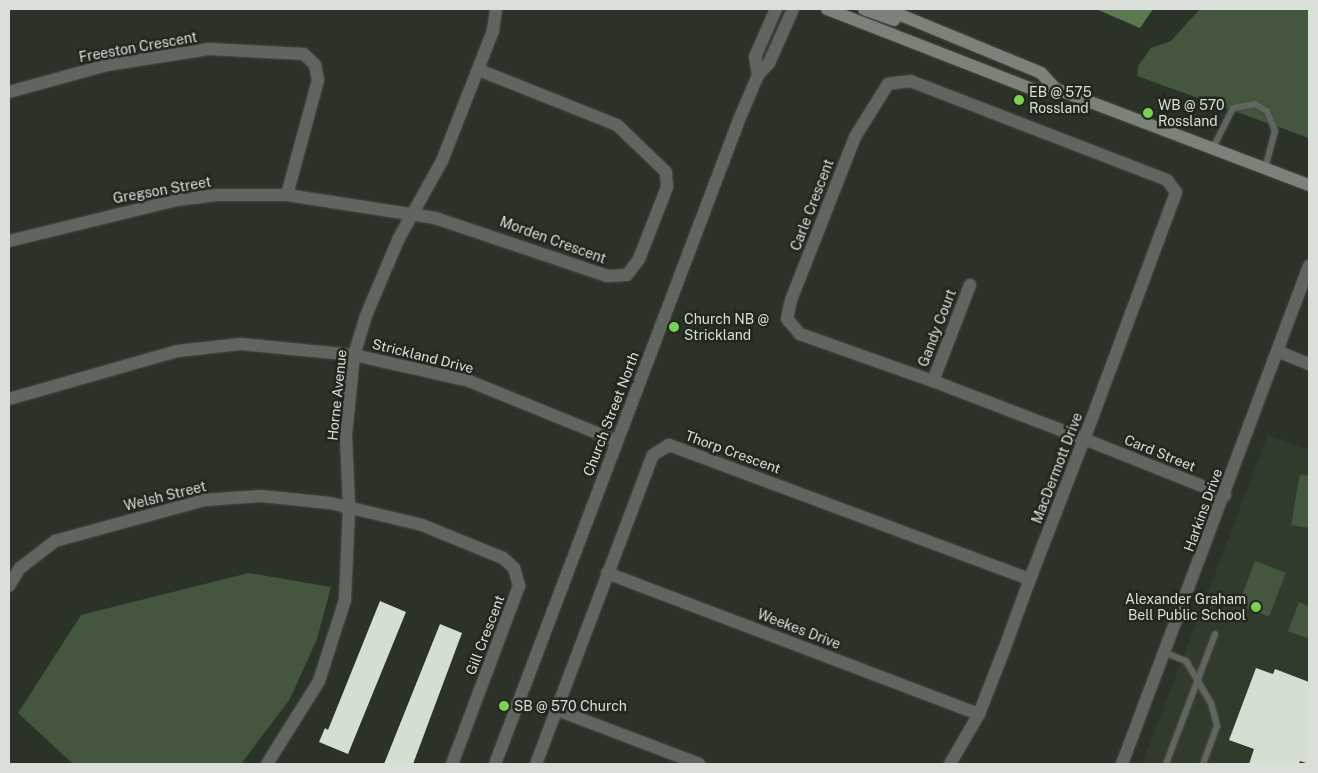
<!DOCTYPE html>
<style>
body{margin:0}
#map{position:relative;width:1318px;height:773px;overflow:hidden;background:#2b3228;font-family:"Public Sans",sans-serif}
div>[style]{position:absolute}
.built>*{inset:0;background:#303b2c}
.green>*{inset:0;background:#44563e;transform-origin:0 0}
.water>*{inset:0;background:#5a794f}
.building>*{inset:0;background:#d4ded1}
.roads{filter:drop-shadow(0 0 1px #474e44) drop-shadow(0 0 1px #474e44)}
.service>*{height:6px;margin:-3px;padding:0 3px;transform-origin:3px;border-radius:3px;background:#616560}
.minor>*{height:12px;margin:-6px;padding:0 6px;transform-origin:6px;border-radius:6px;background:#616560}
.tertiary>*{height:12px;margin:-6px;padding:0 6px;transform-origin:6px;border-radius:6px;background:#616560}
.secondary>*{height:12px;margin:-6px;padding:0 6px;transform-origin:6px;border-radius:6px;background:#7c827a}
.dots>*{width:14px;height:14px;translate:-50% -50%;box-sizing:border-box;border:2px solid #21281e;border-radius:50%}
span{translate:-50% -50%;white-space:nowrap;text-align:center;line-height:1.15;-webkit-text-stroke:5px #21281e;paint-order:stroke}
.street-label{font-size:14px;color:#dbdfd9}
.poi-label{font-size:14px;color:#dbdfd9}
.left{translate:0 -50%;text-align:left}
.right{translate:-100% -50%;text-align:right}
.frame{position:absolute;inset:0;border:10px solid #dbdfd9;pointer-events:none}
</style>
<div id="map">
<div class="built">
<i style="clip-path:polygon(1268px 435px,1309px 450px,1309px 764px,1142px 764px)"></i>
</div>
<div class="green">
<i style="clip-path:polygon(1200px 9px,1309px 9px,1309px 138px,1137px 76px,1138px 66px,1151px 48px,1171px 41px)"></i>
<i style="clip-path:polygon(1300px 474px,1309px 476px,1309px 528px,1291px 525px)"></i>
<i style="left:1255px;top:561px;width:33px;height:47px;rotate:21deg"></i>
<i style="clip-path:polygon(249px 573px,331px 587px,317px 639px,290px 699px,241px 764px,73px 764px,18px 713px,81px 615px)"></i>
<i style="clip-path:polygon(1299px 602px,1309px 606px,1309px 639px,1288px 631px)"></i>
</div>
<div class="water">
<i style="clip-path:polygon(1096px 9px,1153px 9px,1140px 28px)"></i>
</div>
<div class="building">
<i style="clip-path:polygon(380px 601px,406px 612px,348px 754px,319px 742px,325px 728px,328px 730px)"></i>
<i style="clip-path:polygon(440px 624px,462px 633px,413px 764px,384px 764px)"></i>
<i style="clip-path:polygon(1256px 668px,1273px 674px,1275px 669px,1309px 682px,1309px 764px,1300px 761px,1299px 764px,1249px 764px,1254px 749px,1229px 740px)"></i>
</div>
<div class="roads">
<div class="service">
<i style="left:1213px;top:148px;width:45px;rotate:-63.4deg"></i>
<i style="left:1233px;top:108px;width:22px;rotate:-10deg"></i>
<i style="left:1255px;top:104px;width:14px;rotate:30deg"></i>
<i style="left:1267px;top:111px;width:22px;rotate:68deg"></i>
<i style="left:1275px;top:131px;width:38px;rotate:105deg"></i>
<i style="left:1166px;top:653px;width:22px;rotate:22deg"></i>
<i style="left:1186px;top:661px;width:49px;rotate:59.2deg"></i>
<i style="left:1211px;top:703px;width:24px;rotate:75deg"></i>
<i style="left:1217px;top:726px;width:40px;rotate:110.2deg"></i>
<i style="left:1166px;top:764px;width:139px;rotate:-69.3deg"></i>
</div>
<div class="minor">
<i style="left:9px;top:92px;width:102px;rotate:-15.4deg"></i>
<i style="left:107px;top:65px;width:103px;rotate:-8.9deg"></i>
<i style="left:209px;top:49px;width:95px;rotate:3deg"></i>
<i style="left:304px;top:54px;width:16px;rotate:45deg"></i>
<i style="left:315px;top:65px;width:15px;rotate:79deg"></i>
<i style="left:318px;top:80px;width:119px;rotate:105.1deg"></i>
<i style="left:9px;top:241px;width:173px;rotate:-13.7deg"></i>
<i style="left:177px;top:200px;width:40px;rotate:-7.1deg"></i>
<i style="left:217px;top:195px;width:70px"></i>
<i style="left:287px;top:195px;width:150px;rotate:8.8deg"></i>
<i style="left:435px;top:218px;width:182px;rotate:18.6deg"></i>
<i style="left:607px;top:276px;width:20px;rotate:-3deg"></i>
<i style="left:627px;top:275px;width:20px;rotate:-53deg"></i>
<i style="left:639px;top:259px;width:77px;rotate:-68.7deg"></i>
<i style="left:667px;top:187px;width:15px;rotate:-94deg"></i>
<i style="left:666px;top:172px;width:68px;rotate:-136.2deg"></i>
<i style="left:617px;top:125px;width:149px;rotate:-158.3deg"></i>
<i style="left:1279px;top:352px;width:32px;rotate:22deg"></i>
<i style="left:933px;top:381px;width:103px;rotate:-68.9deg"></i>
<i style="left:9px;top:399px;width:176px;rotate:-15.9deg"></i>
<i style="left:178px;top:351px;width:63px;rotate:-6.3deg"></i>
<i style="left:241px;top:344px;width:114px;rotate:5.6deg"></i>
<i style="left:354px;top:355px;width:118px;rotate:12.7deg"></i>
<i style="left:469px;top:381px;width:160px;rotate:22.1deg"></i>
<i style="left:607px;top:573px;width:398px;rotate:20.8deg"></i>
<i style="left:9px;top:586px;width:21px;rotate:-59deg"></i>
<i style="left:20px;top:568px;width:44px;rotate:-37.6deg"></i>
<i style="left:55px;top:541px;width:156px;rotate:-15.3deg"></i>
<i style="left:205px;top:500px;width:56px;rotate:-4.1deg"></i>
<i style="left:261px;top:496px;width:69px;rotate:5.8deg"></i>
<i style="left:330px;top:503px;width:95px;rotate:13.4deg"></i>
<i style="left:422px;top:525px;width:87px;rotate:22.2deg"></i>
<i style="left:503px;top:558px;width:15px;rotate:42deg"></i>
<i style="left:514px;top:568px;width:19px;rotate:74deg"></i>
<i style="left:519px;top:586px;width:190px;rotate:110.6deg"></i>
<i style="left:557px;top:710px;width:152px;rotate:20.8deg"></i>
<i style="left:267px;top:764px;width:98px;rotate:-57.9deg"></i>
<i style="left:319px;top:681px;width:85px;rotate:-72.2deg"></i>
<i style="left:345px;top:600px;width:93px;rotate:-87.5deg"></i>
<i style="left:349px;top:507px;width:72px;rotate:-92.4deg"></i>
<i style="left:346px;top:435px;width:80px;rotate:-84.3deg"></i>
<i style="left:354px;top:355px;width:39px;rotate:-73deg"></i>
<i style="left:365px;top:318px;width:87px;rotate:-67deg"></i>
<i style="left:399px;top:238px;width:88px;rotate:-60.8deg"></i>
<i style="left:442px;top:161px;width:140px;rotate:-68.6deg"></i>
<i style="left:493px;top:31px;width:22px;rotate:-82deg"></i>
<i style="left:536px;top:764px;width:330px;rotate:-69.3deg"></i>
<i style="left:653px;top:455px;width:19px;rotate:-32deg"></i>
<i style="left:669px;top:445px;width:385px;rotate:20.4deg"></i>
<i style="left:950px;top:764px;width:58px;rotate:-59.9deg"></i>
<i style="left:979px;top:714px;width:69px;rotate:-68.7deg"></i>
<i style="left:1004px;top:650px;width:76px;rotate:-69.9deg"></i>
<i style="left:1030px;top:579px;width:150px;rotate:-68.9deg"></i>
<i style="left:1084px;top:439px;width:19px;rotate:-69deg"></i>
<i style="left:1091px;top:421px;width:244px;rotate:-69.6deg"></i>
<i style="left:1176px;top:192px;width:15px;rotate:-127deg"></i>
<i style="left:1167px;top:180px;width:274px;rotate:-158.9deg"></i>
<i style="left:911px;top:81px;width:23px;rotate:173deg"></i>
<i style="left:888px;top:84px;width:62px;rotate:121.9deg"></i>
<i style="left:855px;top:137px;width:175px;rotate:111.4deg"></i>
<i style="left:791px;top:300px;width:19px;rotate:102deg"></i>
<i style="left:787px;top:319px;width:20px;rotate:49deg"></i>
<i style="left:800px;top:334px;width:141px;rotate:19.5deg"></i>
<i style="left:933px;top:381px;width:162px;rotate:21deg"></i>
<i style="left:1084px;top:439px;width:152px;rotate:21.7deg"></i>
<i style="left:1122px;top:764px;width:532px;rotate:-69.42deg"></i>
</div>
<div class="tertiary">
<i style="left:758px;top:75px;width:18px;rotate:-99deg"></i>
<i style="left:755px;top:57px;width:52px;rotate:-66.4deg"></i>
<i style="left:495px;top:764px;width:689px;rotate:-69.25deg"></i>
<i style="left:739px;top:120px;width:49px;rotate:-67.1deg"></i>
<i style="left:758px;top:75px;width:16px;rotate:-47deg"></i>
<i style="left:769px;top:63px;width:59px;rotate:-66deg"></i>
</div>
<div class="secondary">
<i style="left:827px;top:9px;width:223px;rotate:21.3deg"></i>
<i style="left:1035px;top:90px;width:21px;rotate:-3deg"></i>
<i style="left:1056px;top:89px;width:271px;rotate:20.8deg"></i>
<i style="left:864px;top:9px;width:32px;rotate:20deg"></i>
<i style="left:886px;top:9px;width:168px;rotate:22.4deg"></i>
<i style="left:1041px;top:73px;width:22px;rotate:47deg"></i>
</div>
</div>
<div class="dots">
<i style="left:1019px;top:100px;background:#7bd156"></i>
<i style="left:1148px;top:113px;background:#7bd156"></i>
<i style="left:674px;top:327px;background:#7bd156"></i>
<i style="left:1256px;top:607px;background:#7bd156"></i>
<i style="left:504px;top:706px;background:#7bd156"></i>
</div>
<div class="street-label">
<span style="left:138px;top:47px;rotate:-10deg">Freeston Crescent</span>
<span style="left:162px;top:190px;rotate:-10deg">Gregson Street</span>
<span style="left:812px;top:205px;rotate:-69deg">Carle Crescent</span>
<span style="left:553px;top:240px;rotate:20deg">Morden Crescent</span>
<span style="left:937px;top:328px;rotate:-69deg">Gandy Court</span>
<span style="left:423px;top:356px;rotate:14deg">Strickland Drive</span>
<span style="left:337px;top:395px;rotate:-84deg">Horne Avenue</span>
<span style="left:611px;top:414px;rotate:-69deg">Church Street North</span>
<span style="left:733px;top:452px;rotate:20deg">Thorp Crescent</span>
<span style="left:1160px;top:453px;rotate:22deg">Card Street</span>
<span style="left:1057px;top:468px;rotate:-69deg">MacDermott Drive</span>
<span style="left:165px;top:496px;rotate:-14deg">Welsh Street</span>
<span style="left:1203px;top:510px;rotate:-70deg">Harkins Drive</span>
<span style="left:799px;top:629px;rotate:21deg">Weekes Drive</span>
<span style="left:485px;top:635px;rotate:-69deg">Gill Crescent</span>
</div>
<div class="poi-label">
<span class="left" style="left:1029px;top:100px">EB @ 575<br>Rossland</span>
<span class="left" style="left:1158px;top:113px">WB @ 570<br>Rossland</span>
<span class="left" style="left:684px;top:327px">Church NB @<br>Strickland</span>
<span class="right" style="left:1246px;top:607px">Alexander Graham<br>Bell Public School</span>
<span class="left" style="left:514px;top:706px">SB @ 570 Church</span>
</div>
<div class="frame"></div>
</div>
